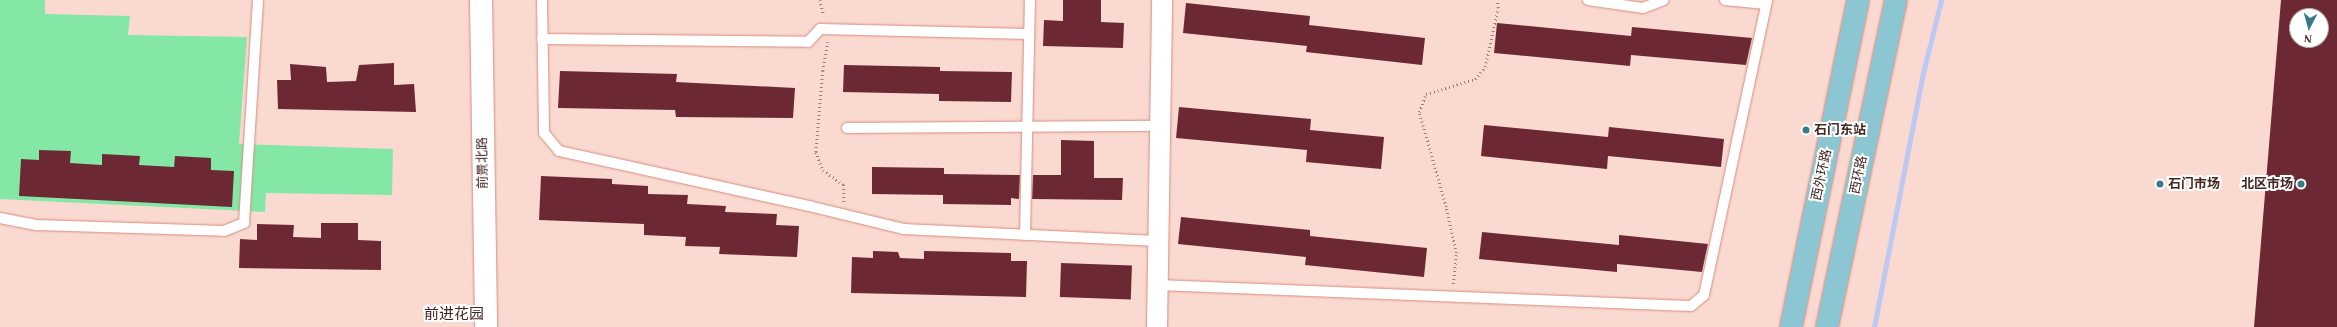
<!DOCTYPE html>
<meta charset="utf-8">
<style>
body{margin:0}
#map{position:relative;width:2337px;height:327px;overflow:hidden;background:#fad9d1;font-family:"Times New Roman","Noto Sans SC",serif}
div>[style]{position:absolute}
.green>*{inset:0;background:#84e7a6}
.stream>*{height:5px;margin:-2.5px;padding:0 2.5px;transform-origin:2.5px;border-radius:2.5px;background:#bdc8f3}
.building>*{inset:0;background:#6d2933;transform-origin:0 0}
.path>*{height:2.5px;margin-top:-1.25px;transform-origin:0;background:repeating-linear-gradient(90deg,#9d7d76 0 1px,transparent 0 4px)}
.roads{filter:drop-shadow(0 0 1px #d88d7b) drop-shadow(0 0 1px #d88d7b)}
.service>*{height:10px;margin:-5px;padding:0 5px;transform-origin:5px;border-radius:5px;background:#fff}
.minor>*{height:20px;margin:-10px;padding:0 10px;transform-origin:10px;border-radius:10px;background:#fff}
.tertiary>*{height:22px;margin:-11px;padding:0 11px;transform-origin:11px;border-radius:11px;background:#fff}
.primary>*{height:22px;margin:-11px;padding:0 11px;transform-origin:11px;border-radius:11px;background:#8bc6d2}
.dots>*{width:11px;height:11px;translate:-50% -50%;box-sizing:border-box;border:2px solid #fff;border-radius:50%}
span{translate:-50% -50%;white-space:nowrap;text-align:center;line-height:1.15;-webkit-text-stroke:4px #fff;paint-order:stroke}
.poi-label{font-size:13px;color:#452620;font-weight:700}
.left{translate:0 -50%;text-align:left}
.right{translate:-100% -50%;text-align:right}
.street-label{font-size:13px;color:#452620}
.quarter-label{font-size:15px;color:#452620}
.north{position:absolute;left:2289px;top:8px;width:40px;height:40px;box-sizing:border-box;background:#fff;border:1px solid #b5a8a6;border-radius:50%;rotate:186deg;font-size:11px;font-weight:700;line-height:16px;text-align:center;color:#452620}
.north::after{content:'';display:block;margin:auto;width:14px;height:18px;background:#367b89;clip-path:polygon(50% 0,100% 100%,50% 72%,0 100%)}
</style>
<div id="map">
<div class="green">
<i style="clip-path:polygon(0 0,45px 0,45px 14px,130px 16px,128px 35px,247px 37px,239px 144px,393px 149px,392px 195px,266px 193px,265px 212px,0 199px)"></i>
</div>
<div class="stream">
<i style="left:1874px;top:327px;width:255px;rotate:-79.1deg"></i>
<i style="left:1922px;top:77px;width:79px;rotate:-76.1deg"></i>
</div>
<div class="building">
<i style="clip-path:polygon(1063px 0,1101px 0,1101px 22px,1124px 23px,1123px 48px,1043px 46px,1044px 20px,1063px 21px)"></i>
<i style="clip-path:polygon(evenodd,2281px 0,2337px 0,2337px 327px,2254px 327px,2281px 0,2297px 16px,2321px 16px,2321px 40px,2297px 40px,2297px 16px)"></i>
<i style="clip-path:polygon(1186px 3px,1310px 16px,1309px 25px,1425px 38px,1422px 65px,1306px 52px,1307px 46px,1183px 33px)"></i>
<i style="clip-path:polygon(1497px 23px,1631px 36px,1632px 27px,1752px 38px,1746px 65px,1631px 55px,1630px 66px,1494px 53px)"></i>
<i style="clip-path:polygon(394px 63px,394px 85px,414px 84px,416px 112px,278px 109px,277px 80px,291px 80px,290px 64px,326px 67px,327px 82px,356px 81px,359px 65px)"></i>
<i style="clip-path:polygon(844px 65px,940px 67px,940px 71px,1012px 72px,1011px 102px,939px 101px,939px 94px,843px 92px)"></i>
<i style="clip-path:polygon(560px 71px,677px 74px,676px 82px,795px 88px,793px 118px,676px 117px,675px 110px,558px 108px)"></i>
<i style="clip-path:polygon(1179px 107px,1311px 119px,1310px 130px,1384px 137px,1381px 169px,1306px 162px,1307px 150px,1176px 138px)"></i>
<i style="clip-path:polygon(1484px 125px,1608px 137px,1609px 127px,1724px 139px,1721px 167px,1608px 156px,1607px 169px,1481px 156px)"></i>
<i style="clip-path:polygon(1061px 140px,1094px 141px,1094px 178px,1123px 178px,1122px 200px,1032px 199px,1033px 175px,1061px 175px)"></i>
<i style="clip-path:polygon(39px 150px,71px 151px,70px 163px,102px 165px,102px 154px,140px 156px,139px 165px,174px 167px,175px 156px,211px 158px,211px 170px,234px 171px,232px 207px,19px 196px,21px 159px,39px 160px)"></i>
<i style="clip-path:polygon(872px 167px,944px 168px,944px 174px,1020px 175px,1019px 199px,1011px 198px,1011px 205px,943px 204px,943px 195px,872px 194px)"></i>
<i style="clip-path:polygon(541px 176px,612px 179px,612px 184px,648px 186px,648px 194px,688px 195px,687px 204px,726px 206px,725px 212px,777px 214px,776px 225px,799px 226px,797px 257px,719px 254px,720px 247px,685px 246px,686px 237px,644px 235px,644px 224px,539px 220px)"></i>
<i style="clip-path:polygon(1181px 217px,1310px 230px,1310px 236px,1427px 248px,1424px 277px,1305px 265px,1306px 257px,1178px 244px)"></i>
<i style="clip-path:polygon(321px 223px,358px 223px,358px 240px,381px 241px,381px 270px,239px 268px,240px 239px,257px 240px,257px 224px,294px 225px,293px 237px,321px 238px)"></i>
<i style="clip-path:polygon(1482px 232px,1619px 245px,1619px 235px,1708px 244px,1702px 272px,1617px 264px,1617px 272px,1479px 259px)"></i>
<i style="clip-path:polygon(873px 251px,898px 252px,900px 258px,924px 259px,924px 251px,1011px 253px,1011px 261px,1027px 261px,1026px 297px,851px 293px,852px 257px,873px 258px)"></i>
<i style="left:1061px;top:263px;width:71px;height:34px;rotate:2deg"></i>
</div>
<div class="path">
<i style="left:820px;top:0;width:16px;rotate:76deg"></i>
<i style="left:828px;top:42px;width:29px;rotate:100deg"></i>
<i style="left:823px;top:71px;width:81px;rotate:94.9deg"></i>
<i style="left:816px;top:152px;width:19px;rotate:69deg"></i>
<i style="left:823px;top:170px;width:26px;rotate:36deg"></i>
<i style="left:844px;top:185px;width:17px;rotate:90deg"></i>
<i style="left:1453px;top:284px;width:31px;rotate:-84deg"></i>
<i style="left:1456px;top:253px;width:47px;rotate:-102.3deg"></i>
<i style="left:1446px;top:207px;width:99px;rotate:-105.9deg"></i>
<i style="left:1419px;top:112px;width:19px;rotate:-69deg"></i>
<i style="left:1426px;top:94px;width:51px;rotate:-17deg"></i>
<i style="left:1475px;top:79px;width:16px;rotate:-50deg"></i>
<i style="left:1485px;top:67px;width:60px;rotate:-77.6deg"></i>
<i style="left:1498px;top:8px;width:8px;rotate:-97deg"></i>
</div>
<div class="roads">
<div class="service">
<i style="left:542px;top:0;width:133px;rotate:89.1deg"></i>
<i style="left:544px;top:133px;width:23px;rotate:50deg"></i>
<i style="left:559px;top:151px;width:256px;rotate:12.4deg"></i>
<i style="left:809px;top:206px;width:97px;rotate:13.7deg"></i>
<i style="left:903px;top:229px;width:255px;rotate:2.7deg"></i>
<i style="left:1588px;top:0;width:56px;rotate:8.3deg"></i>
<i style="left:1643px;top:8px;width:22px;rotate:-21deg"></i>
<i style="left:1725px;top:0;width:41px;rotate:5.6deg"></i>
<i style="left:542px;top:39px;width:266px;rotate:0.6deg"></i>
<i style="left:808px;top:42px;width:18px;rotate:-47deg"></i>
<i style="left:820px;top:29px;width:209px;rotate:1.4deg"></i>
<i style="left:847px;top:128px;width:313px;rotate:-0.4deg"></i>
<i style="left:0;top:218px;width:38px;rotate:11deg"></i>
<i style="left:37px;top:225px;width:187px;rotate:1.8deg"></i>
<i style="left:224px;top:231px;width:22px;rotate:-22deg"></i>
<i style="left:244px;top:223px;width:223px;rotate:-86.4deg"></i>
<i style="left:1025px;top:235px;width:235px;rotate:-88.8deg"></i>
<i style="left:1158px;top:285px;width:533px;rotate:2.26deg"></i>
<i style="left:1691px;top:306px;width:17px;rotate:-40deg"></i>
<i style="left:1704px;top:295px;width:302px;rotate:-77.9deg"></i>
</div>
<div class="minor">
<i style="left:1157px;top:327px;width:327px;rotate:-89.1deg"></i>
</div>
<div class="tertiary">
<i style="left:481px;top:0;width:327px;rotate:89.1deg"></i>
</div>
<div class="primary">
<i style="left:1791px;top:327px;width:334px;rotate:-78.4deg"></i>
<i style="left:1827px;top:327px;width:334px;rotate:-78.1deg"></i>
</div>
</div>
<div class="dots">
<i style="left:1806px;top:130px;background:#367b89"></i>
<i style="left:2160px;top:184px;background:#367b89"></i>
<i style="left:2301px;top:184px;background:#367b89"></i>
</div>
<div class="poi-label">
<span class="left" style="left:1814px;top:130px">石门东站</span>
<span class="left" style="left:2168px;top:184px">石门市场</span>
<span class="right" style="left:2293px;top:184px">北区市场</span>
</div>
<div class="street-label">
<span style="left:483px;top:163px;rotate:-91deg">前景北路</span>
<span style="left:1822px;top:175px;rotate:-78deg">西外环路</span>
<span style="left:1859px;top:175px;rotate:-78deg">西环路</span>
</div>
<div class="quarter-label">
<span style="left:454px;top:315px">前进花园</span>
</div>
<div class="north">N</div>
</div>
